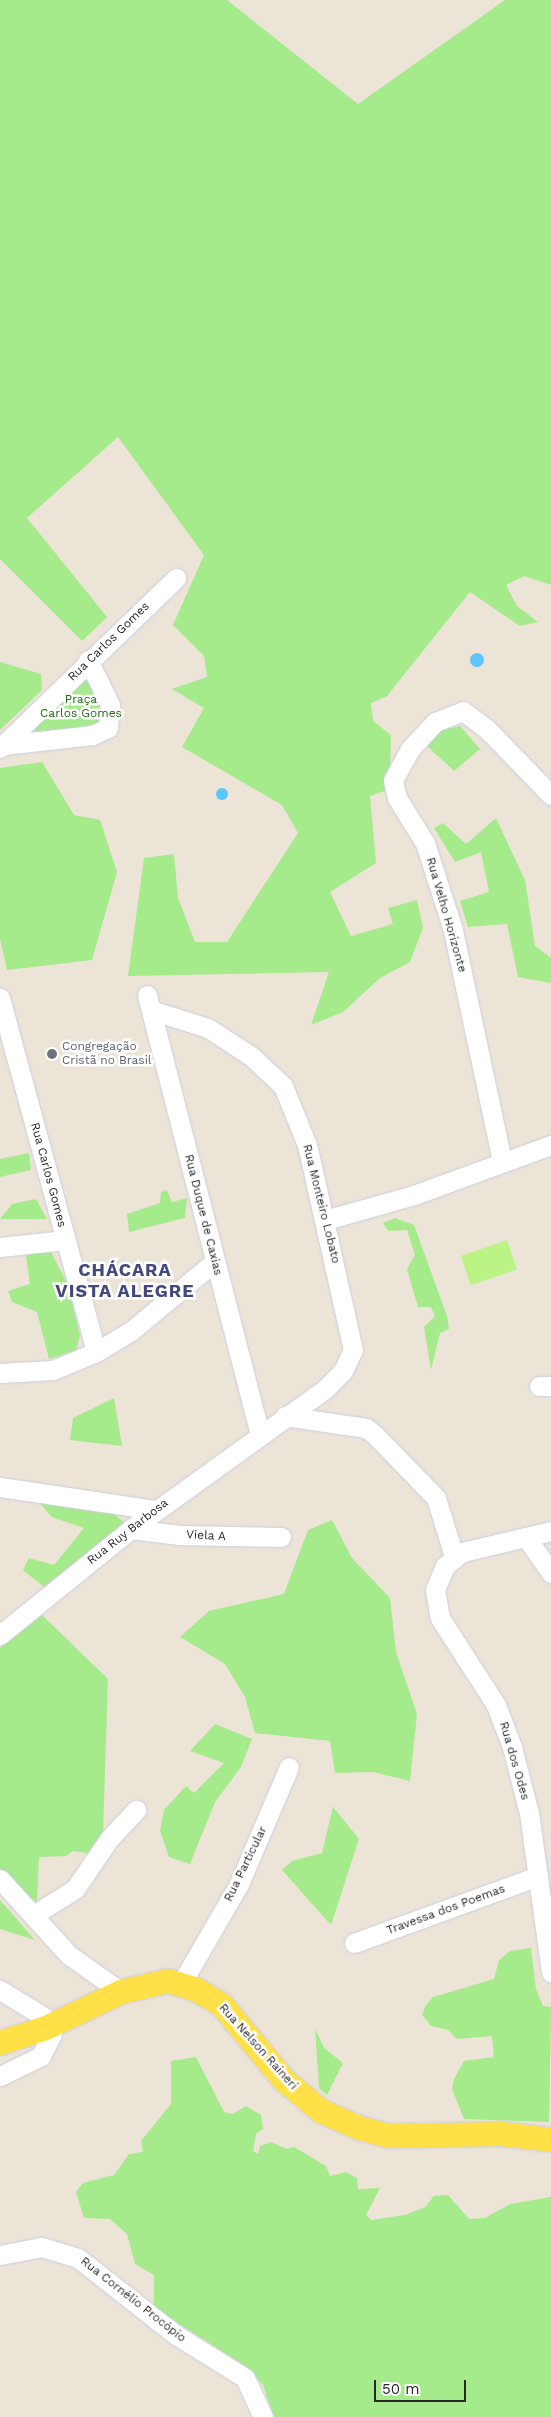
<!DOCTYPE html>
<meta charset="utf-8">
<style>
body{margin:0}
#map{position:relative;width:551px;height:2417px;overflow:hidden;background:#ece4d6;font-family:"Work Sans",sans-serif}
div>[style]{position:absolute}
.green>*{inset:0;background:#a5ea8b}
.pitch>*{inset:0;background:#bcf385;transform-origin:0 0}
.water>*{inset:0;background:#5bc6fc}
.round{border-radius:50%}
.roads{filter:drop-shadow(0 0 1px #cbcee2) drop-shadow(0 0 1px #cbcee2)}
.minor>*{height:19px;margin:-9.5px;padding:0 9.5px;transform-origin:9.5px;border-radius:9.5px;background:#fff}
.major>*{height:24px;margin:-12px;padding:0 12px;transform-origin:12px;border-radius:12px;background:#ffe147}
.dots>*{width:14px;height:14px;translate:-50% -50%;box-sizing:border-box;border:2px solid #fff;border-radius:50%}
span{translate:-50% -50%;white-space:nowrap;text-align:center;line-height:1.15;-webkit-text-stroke:5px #fff;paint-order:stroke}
.street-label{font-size:12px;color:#272727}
.park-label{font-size:12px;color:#1d6a11}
.worship-label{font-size:12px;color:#5b616d}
.left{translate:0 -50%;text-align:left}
.district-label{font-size:18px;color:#43497c;font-weight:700;letter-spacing:1px}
.scale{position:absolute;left:374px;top:2380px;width:92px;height:22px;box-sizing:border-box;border:2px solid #272727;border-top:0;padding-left:6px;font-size:15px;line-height:18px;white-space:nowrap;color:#272727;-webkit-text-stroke:4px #fff;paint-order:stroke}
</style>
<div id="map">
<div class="green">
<i style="clip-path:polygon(0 0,227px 0,358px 104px,505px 0,551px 0,551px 585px,524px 576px,506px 585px,517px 606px,538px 622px,520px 626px,470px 592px,387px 696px,371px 703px,373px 721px,391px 735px,390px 789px,370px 796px,376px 863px,330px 892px,351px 936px,393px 924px,388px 908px,417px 900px,423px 928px,410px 962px,380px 978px,343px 1012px,311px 1025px,329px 972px,128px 976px,144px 858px,174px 854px,178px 898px,195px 942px,227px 942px,298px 833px,282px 805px,182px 747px,204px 708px,172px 689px,207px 677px,204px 656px,173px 625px,204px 555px,118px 437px,27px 518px,107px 617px,82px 641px,0 559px)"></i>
<i style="clip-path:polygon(88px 660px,110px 721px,3px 745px)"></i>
<i style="clip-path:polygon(0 662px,41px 674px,42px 690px,0 730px)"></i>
<i style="clip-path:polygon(460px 726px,480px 749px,454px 771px,426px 745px,442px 730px)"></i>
<i style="clip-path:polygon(42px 762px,74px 815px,100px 820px,117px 872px,92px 960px,7px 970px,0 939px,0 768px)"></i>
<i style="clip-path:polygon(496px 818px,525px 880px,535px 946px,551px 958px,551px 983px,518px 977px,507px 924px,468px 927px,460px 901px,489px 892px,481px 852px,455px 862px,434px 828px,443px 823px,466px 844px)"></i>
<i style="clip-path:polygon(29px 1153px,31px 1170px,0 1177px,0 1159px)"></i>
<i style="clip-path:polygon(167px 1190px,172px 1202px,187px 1198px,185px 1218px,129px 1232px,127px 1214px,160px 1203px,161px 1192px)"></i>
<i style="clip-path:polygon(36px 1199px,47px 1219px,0 1219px,12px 1204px)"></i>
<i style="clip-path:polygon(395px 1218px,414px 1225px,447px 1316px,449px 1329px,440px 1333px,431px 1370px,424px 1327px,435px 1316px,431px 1307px,418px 1307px,407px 1269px,415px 1255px,407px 1230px,388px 1231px,383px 1223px)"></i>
<i style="clip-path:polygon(49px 1248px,68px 1285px,80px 1336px,76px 1350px,49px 1359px,37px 1312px,12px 1302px,8px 1291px,30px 1284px,25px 1249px)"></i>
<i style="clip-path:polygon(114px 1398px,122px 1446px,70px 1440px,73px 1418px)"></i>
<i style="clip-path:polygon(35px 1498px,114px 1514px,126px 1524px,44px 1587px,23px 1570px,29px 1558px,54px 1565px,84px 1528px,52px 1517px)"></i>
<i style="clip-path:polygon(332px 1520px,352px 1558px,390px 1598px,396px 1652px,417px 1714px,410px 1781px,373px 1772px,335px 1773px,330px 1741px,255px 1733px,245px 1697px,225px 1664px,180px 1637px,209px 1611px,284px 1594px,308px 1530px)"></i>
<i style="clip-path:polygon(42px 1615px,108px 1679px,103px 1834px,93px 1854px,73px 1851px,66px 1856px,39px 1857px,37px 1902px,19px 1891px,0 1871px,0 1648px)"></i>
<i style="clip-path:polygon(215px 1724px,252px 1739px,241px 1767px,215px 1802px,190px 1864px,169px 1857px,160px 1831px,164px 1810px,186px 1786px,194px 1793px,224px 1763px,190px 1751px)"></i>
<i style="clip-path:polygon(333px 1807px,359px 1839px,331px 1925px,282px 1870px,292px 1861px,322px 1853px)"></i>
<i style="clip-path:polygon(0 1900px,35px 1940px,0 1929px)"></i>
<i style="clip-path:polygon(531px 1948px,536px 1989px,543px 2006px,551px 2007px,549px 2122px,464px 2119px,452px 2089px,454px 2079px,464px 2061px,494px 2057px,492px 2036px,457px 2039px,448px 2030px,431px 2026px,422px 2015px,426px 2005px,433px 1997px,494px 1979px,499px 1960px,510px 1951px)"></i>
<i style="clip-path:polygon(315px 2028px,324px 2048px,343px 2063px,327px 2095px,319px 2088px)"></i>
<i style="clip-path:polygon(196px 2057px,224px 2112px,233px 2114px,246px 2106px,261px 2115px,263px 2129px,256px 2134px,253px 2151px,258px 2154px,260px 2146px,271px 2142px,287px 2149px,294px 2147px,326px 2166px,330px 2176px,346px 2172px,357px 2178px,358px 2189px,380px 2188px,366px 2215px,371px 2220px,405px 2215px,425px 2207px,434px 2196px,448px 2195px,469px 2219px,485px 2218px,510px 2204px,551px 2197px,551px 2417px,274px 2417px,263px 2385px,247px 2367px,154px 2308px,154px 2275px,135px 2264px,127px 2234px,110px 2219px,84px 2218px,76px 2192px,83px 2183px,114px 2175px,129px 2154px,143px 2152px,141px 2141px,171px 2104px,171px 2061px)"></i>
</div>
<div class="pitch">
<i style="left:507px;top:1240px;width:31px;height:49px;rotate:71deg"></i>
</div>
<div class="water">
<i class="round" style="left:470px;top:653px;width:14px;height:14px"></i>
<i class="round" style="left:216px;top:788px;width:12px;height:12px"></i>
</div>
<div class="roads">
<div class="minor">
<i style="left:3px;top:745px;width:90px;rotate:-6.4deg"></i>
<i style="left:92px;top:735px;width:17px;rotate:-24deg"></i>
<i style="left:108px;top:728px;width:23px;rotate:-85deg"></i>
<i style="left:110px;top:705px;width:50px;rotate:-116.1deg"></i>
<i style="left:0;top:748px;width:245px;rotate:-44deg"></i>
<i style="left:147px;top:995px;width:454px;rotate:75.6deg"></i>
<i style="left:0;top:998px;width:367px;rotate:74.8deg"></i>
<i style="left:502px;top:1161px;width:236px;rotate:-102deg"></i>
<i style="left:453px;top:930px;width:91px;rotate:-107.8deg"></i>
<i style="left:425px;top:843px;width:53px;rotate:-121.9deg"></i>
<i style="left:397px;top:798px;width:18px;rotate:-103deg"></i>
<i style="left:393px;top:780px;width:35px;rotate:-61deg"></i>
<i style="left:410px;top:749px;width:37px;rotate:-47deg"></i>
<i style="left:435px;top:722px;width:30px;rotate:-21deg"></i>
<i style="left:463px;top:711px;width:30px;rotate:37deg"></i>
<i style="left:487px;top:729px;width:92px;rotate:45.9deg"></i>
<i style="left:325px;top:1220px;width:92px;rotate:-15.7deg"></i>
<i style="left:414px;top:1195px;width:146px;rotate:-20.1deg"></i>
<i style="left:0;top:1247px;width:66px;rotate:-6.1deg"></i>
<i style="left:0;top:1373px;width:53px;rotate:-3.2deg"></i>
<i style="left:53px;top:1370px;width:47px;rotate:-22.7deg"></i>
<i style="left:96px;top:1352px;width:41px;rotate:-31deg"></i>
<i style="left:131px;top:1331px;width:108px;rotate:-39.7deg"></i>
<i style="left:539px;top:1386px;width:12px"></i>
<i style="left:285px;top:1416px;width:82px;rotate:8.4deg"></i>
<i style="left:366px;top:1428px;width:11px;rotate:38deg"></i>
<i style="left:375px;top:1435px;width:88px;rotate:45.9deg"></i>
<i style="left:436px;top:1498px;width:61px;rotate:72.8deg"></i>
<i style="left:0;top:1487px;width:158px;rotate:8.4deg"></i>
<i style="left:131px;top:1529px;width:49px;rotate:7deg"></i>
<i style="left:180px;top:1535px;width:101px;rotate:1.1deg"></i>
<i style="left:551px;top:1531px;width:91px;rotate:166.7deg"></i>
<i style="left:462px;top:1552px;width:22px;rotate:141deg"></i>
<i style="left:445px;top:1566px;width:26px;rotate:113deg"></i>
<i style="left:435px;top:1590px;width:28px;rotate:80deg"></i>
<i style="left:440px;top:1618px;width:103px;rotate:57.2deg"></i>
<i style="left:496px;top:1705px;width:45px;rotate:69.1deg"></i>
<i style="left:512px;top:1747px;width:68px;rotate:75.6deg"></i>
<i style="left:529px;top:1813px;width:161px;rotate:82.1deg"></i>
<i style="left:526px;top:1537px;width:44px;rotate:55.2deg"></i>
<i style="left:0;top:1635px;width:169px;rotate:-39deg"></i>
<i style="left:131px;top:1529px;width:239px;rotate:-35.8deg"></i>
<i style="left:325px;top:1389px;width:25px;rotate:-45deg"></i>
<i style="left:343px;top:1371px;width:23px;rotate:-65deg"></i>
<i style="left:353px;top:1350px;width:210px;rotate:-102.6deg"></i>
<i style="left:307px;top:1145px;width:64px;rotate:-112.1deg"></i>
<i style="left:283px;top:1086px;width:44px;rotate:-136.8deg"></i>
<i style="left:251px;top:1056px;width:51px;rotate:-146.9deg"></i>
<i style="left:208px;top:1028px;width:60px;rotate:-162.5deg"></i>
<i style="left:0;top:1879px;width:103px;rotate:47.8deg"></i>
<i style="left:69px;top:1955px;width:64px;rotate:35.4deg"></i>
<i style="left:35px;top:1914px;width:47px;rotate:-32deg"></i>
<i style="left:75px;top:1889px;width:60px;rotate:-55.8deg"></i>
<i style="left:109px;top:1839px;width:40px;rotate:-47deg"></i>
<i style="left:354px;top:1943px;width:196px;rotate:-20deg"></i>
<i style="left:181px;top:1984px;width:116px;rotate:-59.9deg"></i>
<i style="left:239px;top:1884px;width:127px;rotate:-66.9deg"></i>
<i style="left:0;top:1990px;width:52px;rotate:31.5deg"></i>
<i style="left:44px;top:2017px;width:19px;rotate:65deg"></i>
<i style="left:52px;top:2034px;width:25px;rotate:117deg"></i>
<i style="left:41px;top:2056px;width:46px;rotate:154deg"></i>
<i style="left:0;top:2255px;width:43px;rotate:-10.8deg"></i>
<i style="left:42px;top:2247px;width:38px;rotate:17deg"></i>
<i style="left:78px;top:2258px;width:125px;rotate:38.2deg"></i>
<i style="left:176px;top:2335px;width:81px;rotate:31.9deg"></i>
<i style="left:245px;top:2378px;width:43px;rotate:65.2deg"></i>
</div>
<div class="major">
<i style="left:0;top:2043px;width:48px;rotate:-18.1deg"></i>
<i style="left:46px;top:2028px;width:83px;rotate:-25.6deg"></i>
<i style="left:121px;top:1992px;width:48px;rotate:-13.2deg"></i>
<i style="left:168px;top:1981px;width:30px;rotate:17deg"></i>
<i style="left:197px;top:1990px;width:29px;rotate:31deg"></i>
<i style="left:222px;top:2005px;width:97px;rotate:50.4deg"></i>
<i style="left:284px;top:2080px;width:48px;rotate:40deg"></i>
<i style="left:321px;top:2111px;width:42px;rotate:24.1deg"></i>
<i style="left:359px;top:2128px;width:31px;rotate:15deg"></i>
<i style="left:389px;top:2136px;width:112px;rotate:-1deg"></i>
<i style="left:501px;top:2134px;width:50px;rotate:6.8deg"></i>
</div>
</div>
<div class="dots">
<i style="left:52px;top:1054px;background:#6b7280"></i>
</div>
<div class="street-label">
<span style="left:109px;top:642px;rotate:-44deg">Rua Carlos Gomes</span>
<span style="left:446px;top:915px;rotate:74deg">Rua Velho Horizonte</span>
<span style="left:48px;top:1175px;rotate:75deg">Rua Carlos Gomes</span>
<span style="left:321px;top:1204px;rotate:76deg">Rua Monteiro Lobato</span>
<span style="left:203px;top:1215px;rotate:76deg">Rua Duque de Caxias</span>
<span style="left:128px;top:1532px;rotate:-38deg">Rua Ruy Barbosa</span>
<span style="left:206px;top:1536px;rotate:3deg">Viela A</span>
<span style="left:514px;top:1761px;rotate:74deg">Rua dos Odes</span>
<span style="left:246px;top:1864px;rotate:-64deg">Rua Particular</span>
<span style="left:446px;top:1910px;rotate:-20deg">Travessa dos Poemas</span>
<span style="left:258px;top:2047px;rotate:48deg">Rua Nelson Raineri</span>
<span style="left:133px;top:2300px;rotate:38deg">Rua Cornélio Procópio</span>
</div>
<div class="park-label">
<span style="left:81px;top:707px">Praça<br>Carlos Gomes</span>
</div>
<div class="worship-label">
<span class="left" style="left:62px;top:1054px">Congregação<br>Cristã no Brasil</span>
</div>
<div class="district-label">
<span style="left:125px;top:1281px">CHÁCARA<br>VISTA ALEGRE</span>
</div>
<div class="scale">50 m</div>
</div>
